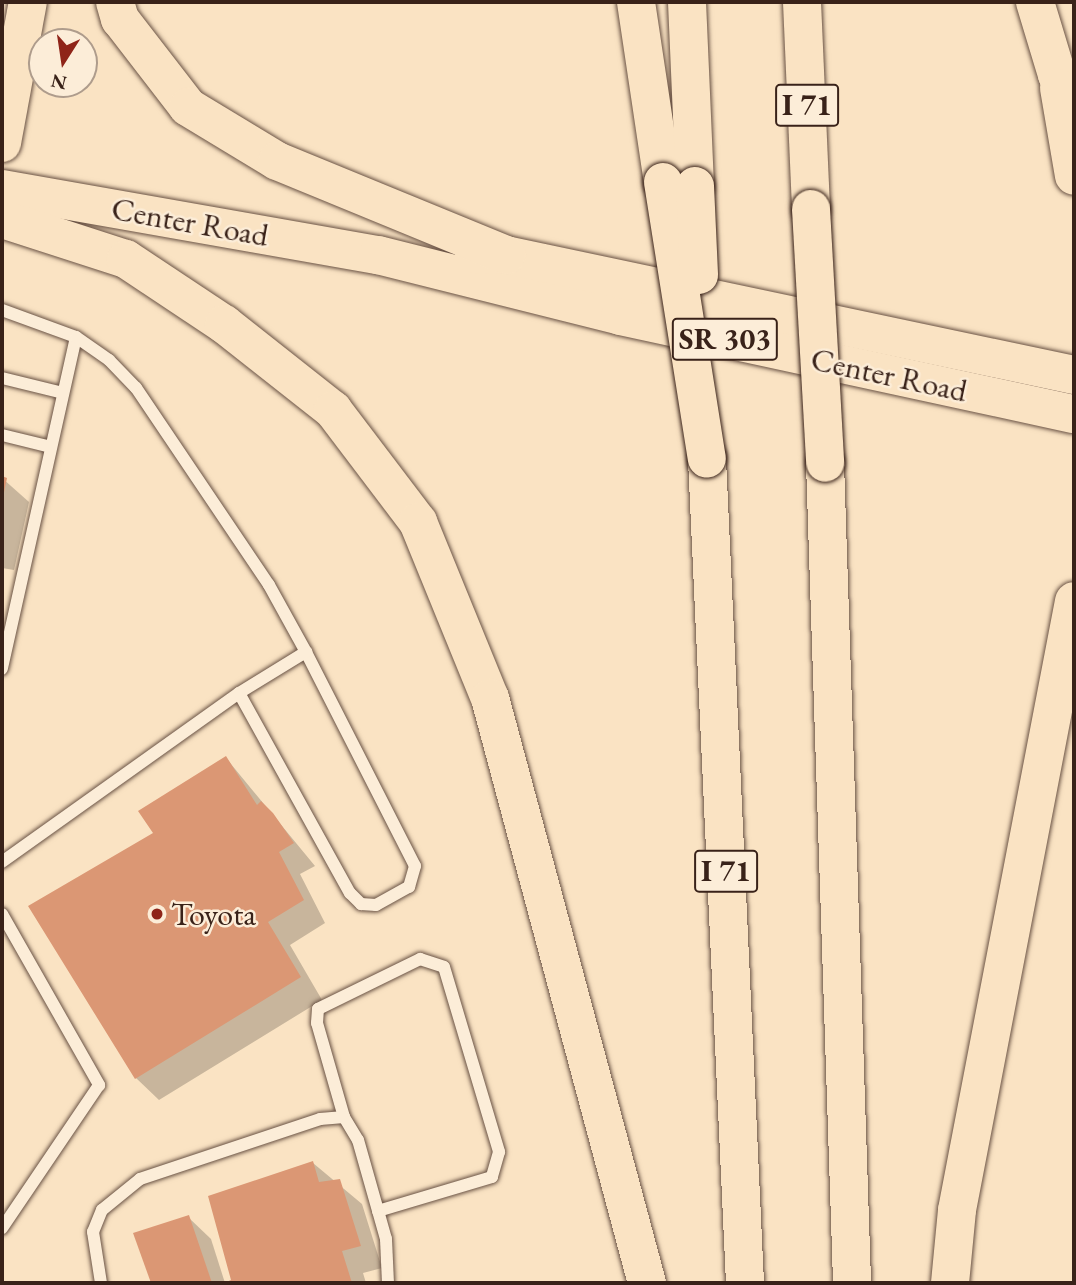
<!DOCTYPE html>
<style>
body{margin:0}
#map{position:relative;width:1076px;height:1285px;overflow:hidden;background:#fae3c3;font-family:"EB Garamond",serif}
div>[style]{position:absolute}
.shadow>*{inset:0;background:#0003}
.building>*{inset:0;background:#db9774}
.roads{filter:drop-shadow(0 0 2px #695244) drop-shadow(0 0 2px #695244)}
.lane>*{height:12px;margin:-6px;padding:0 6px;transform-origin:6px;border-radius:6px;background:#fcedd8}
.primary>*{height:38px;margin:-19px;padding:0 19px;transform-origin:19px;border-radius:19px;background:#fae3c3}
.highway>*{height:38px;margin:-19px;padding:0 19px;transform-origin:19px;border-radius:19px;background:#fae3c3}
.bridges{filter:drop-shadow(0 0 2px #392219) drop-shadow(0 0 2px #392219)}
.highway-bridge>*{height:38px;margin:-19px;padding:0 19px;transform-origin:19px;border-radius:19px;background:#fae3c3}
.dots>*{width:19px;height:19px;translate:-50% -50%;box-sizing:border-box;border:4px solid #fcedd8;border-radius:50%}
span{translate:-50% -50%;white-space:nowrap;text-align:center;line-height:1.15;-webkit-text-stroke:5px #fcedd8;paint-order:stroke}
.shield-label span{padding:2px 5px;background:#fcedd8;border:2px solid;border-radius:5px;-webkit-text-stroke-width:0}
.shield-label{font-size:30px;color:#392219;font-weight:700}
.street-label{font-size:32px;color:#392219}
.poi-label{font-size:32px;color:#392219}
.left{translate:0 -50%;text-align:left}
.frame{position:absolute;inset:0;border:4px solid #392219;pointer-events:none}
.north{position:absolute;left:28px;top:28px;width:70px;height:70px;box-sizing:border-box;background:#fcedd8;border:2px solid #ae9c8c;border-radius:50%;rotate:192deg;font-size:19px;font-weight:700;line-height:28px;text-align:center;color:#392219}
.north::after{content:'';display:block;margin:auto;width:24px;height:32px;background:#8f2418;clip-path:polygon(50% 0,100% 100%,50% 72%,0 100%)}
</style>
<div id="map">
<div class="shadow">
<i style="clip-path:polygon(2px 478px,29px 502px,14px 570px,2px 568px)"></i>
<i style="clip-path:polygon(226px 758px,315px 866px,300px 874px,325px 923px,290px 945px,322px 1000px,159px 1100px,136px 1078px,155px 834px)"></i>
<i style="clip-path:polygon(313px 1163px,362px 1204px,382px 1268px,363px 1273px,366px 1283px,227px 1283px,234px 1282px)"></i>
<i style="clip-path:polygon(188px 1217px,211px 1239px,225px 1283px,153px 1283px,136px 1234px)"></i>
</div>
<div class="building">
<i style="clip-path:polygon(2px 476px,7px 478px,3px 497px,2px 497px)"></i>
<i style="clip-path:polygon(226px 756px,257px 805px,261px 801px,273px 813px,294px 843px,279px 852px,304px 900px,268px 922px,301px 977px,135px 1079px,28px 906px,153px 833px,138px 811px)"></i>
<i style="clip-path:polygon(313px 1161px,319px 1182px,340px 1179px,361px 1246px,342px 1251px,352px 1283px,224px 1283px,231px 1280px,208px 1196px)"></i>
<i style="clip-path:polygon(189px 1215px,212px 1283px,151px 1283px,133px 1233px)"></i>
</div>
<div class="roads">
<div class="lane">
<i style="left:2px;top:310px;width:79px;rotate:20deg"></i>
<i style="left:76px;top:337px;width:340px;rotate:102.6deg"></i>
<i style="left:2px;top:378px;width:63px;rotate:13.8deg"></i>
<i style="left:2px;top:435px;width:50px;rotate:13.8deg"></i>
<i style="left:239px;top:693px;width:229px;rotate:61deg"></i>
<i style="left:350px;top:893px;width:16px;rotate:45deg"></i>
<i style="left:361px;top:904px;width:15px;rotate:4deg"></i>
<i style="left:376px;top:905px;width:38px;rotate:-29deg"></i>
<i style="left:409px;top:887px;width:22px;rotate:-74deg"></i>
<i style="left:415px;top:866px;width:240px;rotate:-117deg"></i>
<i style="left:2px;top:862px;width:291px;rotate:-35.5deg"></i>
<i style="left:239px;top:693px;width:79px;rotate:-31.5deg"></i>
<i style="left:306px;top:652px;width:77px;rotate:-118.9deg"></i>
<i style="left:269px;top:585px;width:238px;rotate:-124deg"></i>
<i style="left:136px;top:388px;width:39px;rotate:-134deg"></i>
<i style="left:109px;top:360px;width:40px;rotate:-145.1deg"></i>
<i style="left:2px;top:914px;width:197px;rotate:60.4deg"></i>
<i style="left:99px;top:1085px;width:173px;rotate:124.1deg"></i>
<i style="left:344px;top:1117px;width:98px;rotate:-106deg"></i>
<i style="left:317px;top:1023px;width:14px;rotate:-86deg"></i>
<i style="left:318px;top:1009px;width:114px;rotate:-26.1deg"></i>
<i style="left:420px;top:959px;width:25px;rotate:18deg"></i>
<i style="left:444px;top:967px;width:193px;rotate:73.4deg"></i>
<i style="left:499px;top:1152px;width:26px;rotate:106deg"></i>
<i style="left:492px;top:1177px;width:119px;rotate:163.4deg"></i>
<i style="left:101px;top:1283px;width:52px;rotate:-98.9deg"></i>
<i style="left:93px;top:1232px;width:24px;rotate:-68deg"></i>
<i style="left:102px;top:1210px;width:49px;rotate:-39.2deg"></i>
<i style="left:140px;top:1179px;width:190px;rotate:-18.4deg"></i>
<i style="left:320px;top:1119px;width:24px;rotate:-5deg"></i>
<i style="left:344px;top:1117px;width:27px;rotate:59deg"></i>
<i style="left:358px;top:1140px;width:103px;rotate:74.2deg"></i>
<i style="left:386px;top:1239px;width:44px;rotate:87.4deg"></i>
</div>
<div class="primary">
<i style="left:2px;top:189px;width:382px;rotate:10deg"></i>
<i style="left:378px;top:255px;width:250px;rotate:14.1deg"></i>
<i style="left:620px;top:316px;width:464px;rotate:12.2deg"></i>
<i style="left:474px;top:254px;width:32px;rotate:2deg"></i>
<i style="left:506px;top:255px;width:581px;rotate:11.93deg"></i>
</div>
<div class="highway">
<i style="left:115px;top:2px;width:18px;rotate:74deg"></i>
<i style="left:120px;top:19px;width:111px;rotate:52.3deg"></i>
<i style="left:188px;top:107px;width:104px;rotate:31.2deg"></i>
<i style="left:277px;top:161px;width:248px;rotate:22.3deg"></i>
<i style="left:636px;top:2px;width:182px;rotate:81.5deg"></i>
<i style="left:687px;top:2px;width:184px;rotate:87.5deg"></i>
<i style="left:802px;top:2px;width:207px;rotate:87.5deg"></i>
<i style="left:1035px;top:2px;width:76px;rotate:73.2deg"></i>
<i style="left:1057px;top:75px;width:43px;rotate:66.4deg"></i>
<i style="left:1059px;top:88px;width:89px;rotate:80.3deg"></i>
<i style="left:2px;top:143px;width:143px;rotate:-79.6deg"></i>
<i style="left:2px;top:219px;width:130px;rotate:17.9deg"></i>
<i style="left:126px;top:259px;width:118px;rotate:33.6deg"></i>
<i style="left:224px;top:324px;width:139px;rotate:38.3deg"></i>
<i style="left:333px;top:410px;width:141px;rotate:52.8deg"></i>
<i style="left:418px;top:522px;width:190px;rotate:67.8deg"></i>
<i style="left:490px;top:698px;width:606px;rotate:74.98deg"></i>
<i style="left:707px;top:459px;width:825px;rotate:87.36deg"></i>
<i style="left:825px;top:463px;width:820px;rotate:88.11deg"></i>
<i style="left:950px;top:1283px;width:73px;rotate:-84.5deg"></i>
<i style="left:957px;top:1210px;width:620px;rotate:-79.12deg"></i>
</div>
</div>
<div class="bridges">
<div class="highway-bridge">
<i style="left:663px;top:182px;width:280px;rotate:81deg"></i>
<i style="left:695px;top:186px;width:89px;rotate:87.4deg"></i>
<i style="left:811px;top:209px;width:254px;rotate:86.8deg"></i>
</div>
</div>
<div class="dots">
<i style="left:157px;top:914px;background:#8f2418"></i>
</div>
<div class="shield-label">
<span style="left:807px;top:105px">I 71</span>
<span style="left:725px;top:339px">SR 303</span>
<span style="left:726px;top:871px">I 71</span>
</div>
<div class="street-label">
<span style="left:190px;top:222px;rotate:10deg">Center Road</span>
<span style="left:889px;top:375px;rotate:12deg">Center Road</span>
</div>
<div class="poi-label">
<span class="left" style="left:171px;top:914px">Toyota</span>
</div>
<div class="frame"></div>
<div class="north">N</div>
</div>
